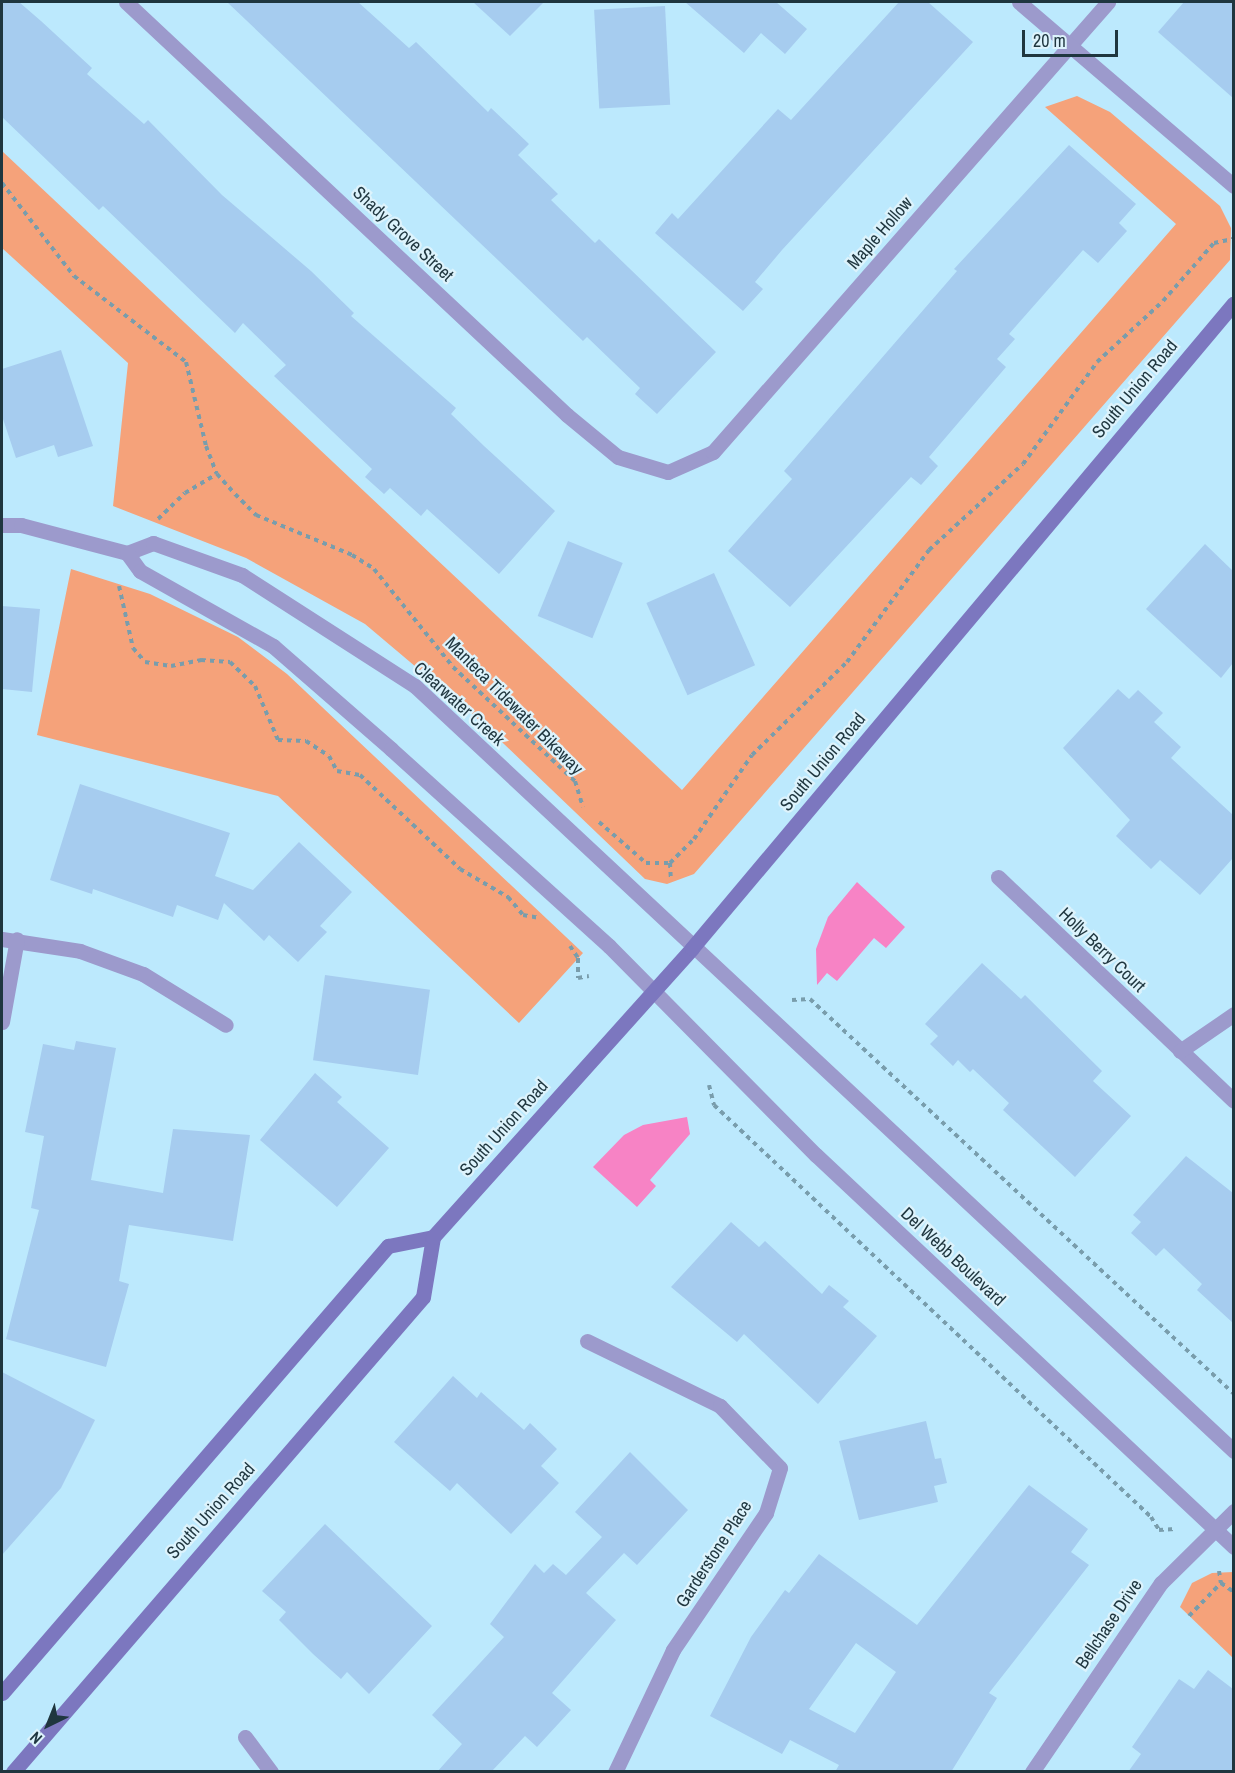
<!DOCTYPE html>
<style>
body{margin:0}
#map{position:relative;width:1235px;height:1773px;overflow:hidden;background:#bce9fd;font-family:"Archivo Narrow",sans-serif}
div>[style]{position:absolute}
.green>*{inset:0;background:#f5a27a}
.water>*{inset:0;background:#f783c5}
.building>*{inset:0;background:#a6ccef;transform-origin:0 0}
.path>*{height:4px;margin-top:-2px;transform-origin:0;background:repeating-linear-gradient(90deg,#799dac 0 4.5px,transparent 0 9px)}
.street>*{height:15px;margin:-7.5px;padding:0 7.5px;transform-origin:7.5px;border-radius:7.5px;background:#9c9acc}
.secondary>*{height:15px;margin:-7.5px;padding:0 7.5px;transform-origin:7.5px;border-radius:7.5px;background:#7c77bf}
span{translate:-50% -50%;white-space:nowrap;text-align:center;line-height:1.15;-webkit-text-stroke:4.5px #ddf3fc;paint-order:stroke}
.street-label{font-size:18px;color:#1f363f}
.frame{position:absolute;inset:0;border:3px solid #1f363f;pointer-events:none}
.north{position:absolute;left:18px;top:1695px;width:60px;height:60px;-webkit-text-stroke:4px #ddf3fc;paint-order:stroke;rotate:223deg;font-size:16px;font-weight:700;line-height:24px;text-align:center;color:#1f363f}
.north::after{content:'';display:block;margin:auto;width:21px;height:27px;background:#1f363f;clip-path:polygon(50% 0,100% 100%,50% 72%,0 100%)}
.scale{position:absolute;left:1022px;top:30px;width:96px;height:27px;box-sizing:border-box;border:3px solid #1f363f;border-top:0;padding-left:8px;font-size:18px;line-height:21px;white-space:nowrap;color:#1f363f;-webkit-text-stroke:4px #ddf3fc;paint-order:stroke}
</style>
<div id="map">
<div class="green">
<i style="clip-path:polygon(1077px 96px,1110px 112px,1220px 206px,1231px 228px,1230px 260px,694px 874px,667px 884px,645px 879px,480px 721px,365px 624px,246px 558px,113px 506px,128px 363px,2px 248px,2px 151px,682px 790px,1176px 224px,1045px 107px)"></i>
<i style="clip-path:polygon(71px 569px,150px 594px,238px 637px,287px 674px,583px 953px,519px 1023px,278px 796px,37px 735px)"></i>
<i style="clip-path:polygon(1233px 1572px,1234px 1572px,1233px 1658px,1180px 1607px,1192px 1583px,1212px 1573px)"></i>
</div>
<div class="water">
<i style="clip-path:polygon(857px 882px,905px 927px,886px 948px,874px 938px,837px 981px,827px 973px,817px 985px,816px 949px,828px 917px)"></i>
<i style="clip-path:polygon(687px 1117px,690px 1134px,650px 1180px,656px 1186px,637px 1207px,593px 1167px,624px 1135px,643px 1125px)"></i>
</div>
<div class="building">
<i style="clip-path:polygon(2px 2px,19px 2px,41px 21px,92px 68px,87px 74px,144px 124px,148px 120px,222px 195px,311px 271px,354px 313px,351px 316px,456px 408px,451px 414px,484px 446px,555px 511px,499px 574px,427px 509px,421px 516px,390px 488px,384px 494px,365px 477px,372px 469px,274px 376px,286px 365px,243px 323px,235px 333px,103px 206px,99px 210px,2px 117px)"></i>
<i style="clip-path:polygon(227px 2px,358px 2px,409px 48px,416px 42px,488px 112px,491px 108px,529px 144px,518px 155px,558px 194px,551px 200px,595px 243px,599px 239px,716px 352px,657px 414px,635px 394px,640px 388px,587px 337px,583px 341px)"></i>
<i style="clip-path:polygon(473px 2px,544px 2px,510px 36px)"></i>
<i style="clip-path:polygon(685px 2px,776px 2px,807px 29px,785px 54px,761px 33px,744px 53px)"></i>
<i style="clip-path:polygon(899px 2px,928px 2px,973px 42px,782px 250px,755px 282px,763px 289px,743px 311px,655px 233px,672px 213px,678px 219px,778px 109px,791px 120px)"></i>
<i style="clip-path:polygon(1184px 2px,1233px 2px,1233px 98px,1158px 32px)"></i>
<i style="left:665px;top:6px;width:99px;height:71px;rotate:87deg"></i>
<i style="clip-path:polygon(1069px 145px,1136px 204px,1119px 223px,1127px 231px,1098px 263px,1083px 250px,1009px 334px,1015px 339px,997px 359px,1006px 367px,929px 457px,938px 466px,921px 485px,911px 477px,790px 607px,728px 551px,792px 479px,784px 471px,957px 271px,954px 269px)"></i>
<i style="clip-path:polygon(61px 350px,93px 446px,58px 457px,54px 445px,16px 458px,2px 416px,2px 369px)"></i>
<i style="left:568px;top:541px;width:59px;height:81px;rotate:22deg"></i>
<i style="clip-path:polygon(1205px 544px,1233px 571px,1233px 663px,1221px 678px,1146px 609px)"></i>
<i style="left:714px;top:573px;width:101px;height:74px;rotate:66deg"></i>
<i style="clip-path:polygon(2px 606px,40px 609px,32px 692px,2px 689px)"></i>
<i style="clip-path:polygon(1118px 689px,1129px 699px,1138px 690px,1163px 713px,1154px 722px,1181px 747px,1171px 758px,1233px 815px,1233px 858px,1200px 895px,1160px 860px,1151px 869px,1116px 836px,1130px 820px,1063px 748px)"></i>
<i style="clip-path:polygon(80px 784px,230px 833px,215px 876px,253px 890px,299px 842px,352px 892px,320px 926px,327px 932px,298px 962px,269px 935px,264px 941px,224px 903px,218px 920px,177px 905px,173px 917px,93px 889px,92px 894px,50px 880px)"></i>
<i style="clip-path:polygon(982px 963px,1021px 999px,1025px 995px,1102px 1071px,1093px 1081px,1131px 1116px,1075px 1177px,1003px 1110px,1009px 1103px,973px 1069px,970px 1072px,958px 1060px,953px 1066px,930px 1044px,938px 1036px,925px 1024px)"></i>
<i style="left:325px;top:975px;width:106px;height:86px;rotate:8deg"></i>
<i style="clip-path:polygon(76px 1041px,116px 1048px,91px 1180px,163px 1193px,173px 1129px,250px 1135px,233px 1241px,129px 1225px,119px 1281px,129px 1284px,106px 1367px,6px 1339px,39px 1210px,31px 1208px,44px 1136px,25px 1132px,43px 1044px,74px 1050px)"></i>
<i style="clip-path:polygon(315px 1073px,342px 1097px,337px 1102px,389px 1148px,337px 1207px,260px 1140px)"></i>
<i style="clip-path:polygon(1186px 1156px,1233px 1193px,1233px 1323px,1197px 1290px,1202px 1284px,1164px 1248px,1156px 1256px,1131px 1233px,1141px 1222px,1133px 1215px)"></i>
<i style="clip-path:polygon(731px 1222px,759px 1247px,765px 1241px,822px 1294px,829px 1285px,849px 1301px,843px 1307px,877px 1336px,818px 1404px,744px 1334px,737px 1342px,671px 1287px)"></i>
<i style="clip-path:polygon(2px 1372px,95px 1420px,61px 1488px,2px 1555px)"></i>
<i style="clip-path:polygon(453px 1376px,477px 1398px,481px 1392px,524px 1430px,530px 1423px,557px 1449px,541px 1466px,559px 1483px,511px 1534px,457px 1483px,450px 1491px,394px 1442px)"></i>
<i style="clip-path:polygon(926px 1421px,935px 1459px,941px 1458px,947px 1483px,934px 1486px,938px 1502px,859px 1520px,839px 1441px)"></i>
<i style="clip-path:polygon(630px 1452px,688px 1510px,637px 1565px,624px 1553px,586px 1593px,616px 1620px,552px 1693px,571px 1710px,537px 1747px,525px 1736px,491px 1772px,437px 1772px,462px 1744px,432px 1715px,504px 1637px,490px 1624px,535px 1564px,544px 1573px,553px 1564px,566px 1575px,602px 1537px,575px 1512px)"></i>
<i style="clip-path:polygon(evenodd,1029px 1485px,1088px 1529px,1071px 1552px,1089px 1565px,989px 1693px,997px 1698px,951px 1772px,835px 1772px,839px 1765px,790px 1740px,782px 1754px,710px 1716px,751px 1637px,785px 1590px,789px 1593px,819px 1554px,917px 1625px,1029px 1485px,856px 1643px,896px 1672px,855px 1733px,809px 1709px,856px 1643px)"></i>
<i style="clip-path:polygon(325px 1524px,432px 1626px,369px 1694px,347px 1672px,341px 1679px,313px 1654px,279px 1620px,286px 1612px,262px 1591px)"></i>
<i style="clip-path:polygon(1208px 1670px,1233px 1689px,1233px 1772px,1128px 1772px,1141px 1754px,1132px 1747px,1179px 1679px,1194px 1689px)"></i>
</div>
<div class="path">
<i style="left:2px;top:183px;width:118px;rotate:52.3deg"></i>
<i style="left:74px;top:276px;width:141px;rotate:37.5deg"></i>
<i style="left:186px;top:362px;width:86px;rotate:76.6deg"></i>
<i style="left:206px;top:446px;width:30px;rotate:69deg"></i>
<i style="left:217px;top:474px;width:27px;rotate:48deg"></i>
<i style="left:235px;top:494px;width:30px;rotate:45deg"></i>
<i style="left:256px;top:515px;width:104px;rotate:22.6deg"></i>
<i style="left:352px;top:555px;width:26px;rotate:32deg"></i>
<i style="left:374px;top:569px;width:126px;rotate:51.1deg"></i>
<i style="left:453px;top:667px;width:167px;rotate:43.1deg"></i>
<i style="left:575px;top:781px;width:27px;rotate:73deg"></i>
<i style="left:158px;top:519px;width:37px;rotate:-44deg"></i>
<i style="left:185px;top:493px;width:37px;rotate:-31deg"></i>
<i style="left:119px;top:586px;width:64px;rotate:77.3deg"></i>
<i style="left:133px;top:648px;width:18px;rotate:49deg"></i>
<i style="left:145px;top:662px;width:26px;rotate:9deg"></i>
<i style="left:171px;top:666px;width:31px;rotate:-11deg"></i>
<i style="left:201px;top:660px;width:29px;rotate:4deg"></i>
<i style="left:230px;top:662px;width:35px;rotate:44deg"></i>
<i style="left:255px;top:686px;width:59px;rotate:66.9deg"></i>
<i style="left:278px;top:740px;width:28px;rotate:2deg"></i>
<i style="left:306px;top:741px;width:27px;rotate:33deg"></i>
<i style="left:329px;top:756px;width:17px;rotate:62deg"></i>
<i style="left:337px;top:771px;width:23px;rotate:10deg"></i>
<i style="left:360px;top:775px;width:137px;rotate:43.2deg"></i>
<i style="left:460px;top:869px;width:56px;rotate:30.3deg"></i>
<i style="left:508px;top:897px;width:23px;rotate:50deg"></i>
<i style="left:523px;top:915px;width:17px;rotate:10deg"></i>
<i style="left:599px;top:822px;width:62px;rotate:41.1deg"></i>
<i style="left:646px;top:863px;width:24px"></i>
<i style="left:670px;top:863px;width:18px;rotate:87deg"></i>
<i style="left:670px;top:863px;width:34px;rotate:-45deg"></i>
<i style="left:694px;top:839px;width:102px;rotate:-55.4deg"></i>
<i style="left:752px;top:755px;width:133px;rotate:-44.4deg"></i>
<i style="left:847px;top:662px;width:139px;rotate:-53.8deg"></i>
<i style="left:929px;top:550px;width:127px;rotate:-42.5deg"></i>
<i style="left:1023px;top:464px;width:126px;rotate:-54deg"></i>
<i style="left:1097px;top:362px;width:90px;rotate:-42.7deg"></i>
<i style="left:1163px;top:301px;width:77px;rotate:-48.7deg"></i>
<i style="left:1214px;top:243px;width:19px;rotate:-12deg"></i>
<i style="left:570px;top:946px;width:14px;rotate:56deg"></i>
<i style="left:578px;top:958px;width:20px;rotate:90deg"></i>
<i style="left:578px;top:978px;width:11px;rotate:-10deg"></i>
<i style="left:792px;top:1000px;width:18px;rotate:-3deg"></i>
<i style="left:810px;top:999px;width:579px;rotate:42.97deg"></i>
<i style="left:709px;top:1085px;width:21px;rotate:76deg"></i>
<i style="left:714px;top:1105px;width:601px;rotate:43.31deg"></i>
<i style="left:1151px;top:1517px;width:15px;rotate:58deg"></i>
<i style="left:1159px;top:1530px;width:16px;rotate:-4deg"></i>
<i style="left:1219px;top:1571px;width:12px;rotate:81deg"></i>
<i style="left:1221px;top:1583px;width:16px;rotate:35deg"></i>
<i style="left:1189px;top:1616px;width:46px;rotate:-45.9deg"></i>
</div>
<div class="street">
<i style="left:126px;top:2px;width:604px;rotate:43.12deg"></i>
<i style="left:567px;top:415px;width:66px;rotate:39.5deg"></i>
<i style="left:618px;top:457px;width:52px;rotate:16.7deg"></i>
<i style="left:668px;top:472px;width:49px;rotate:-24deg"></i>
<i style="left:713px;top:452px;width:599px;rotate:-48.72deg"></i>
<i style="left:1019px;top:2px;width:283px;rotate:40.6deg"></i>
<i style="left:2px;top:525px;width:19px"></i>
<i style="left:21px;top:525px;width:110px;rotate:14.8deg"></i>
<i style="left:127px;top:553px;width:28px;rotate:-21deg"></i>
<i style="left:153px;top:543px;width:95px;rotate:19.8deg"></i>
<i style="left:242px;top:575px;width:206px;rotate:32.7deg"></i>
<i style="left:415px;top:686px;width:1121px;rotate:43.05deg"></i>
<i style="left:127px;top:553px;width:22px;rotate:54deg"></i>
<i style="left:140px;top:571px;width:153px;rotate:29.4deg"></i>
<i style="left:273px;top:646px;width:157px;rotate:41.1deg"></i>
<i style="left:391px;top:749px;width:294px;rotate:42.1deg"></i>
<i style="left:609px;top:946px;width:294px;rotate:45.3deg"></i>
<i style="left:816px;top:1155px;width:573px;rotate:43.16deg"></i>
<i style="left:998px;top:877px;width:325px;rotate:43.5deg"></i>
<i style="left:2px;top:939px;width:79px;rotate:8.7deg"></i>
<i style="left:80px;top:951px;width:67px;rotate:20.1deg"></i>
<i style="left:143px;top:974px;width:97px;rotate:31.6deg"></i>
<i style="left:2px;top:1022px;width:84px;rotate:-79.8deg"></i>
<i style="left:1180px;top:1051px;width:65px;rotate:-34.4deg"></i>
<i style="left:587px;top:1341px;width:148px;rotate:26deg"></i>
<i style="left:720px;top:1406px;width:86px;rotate:45.9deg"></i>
<i style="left:780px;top:1468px;width:47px;rotate:107.3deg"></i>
<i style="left:766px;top:1513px;width:166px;rotate:124.2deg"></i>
<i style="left:673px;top:1650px;width:135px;rotate:115.4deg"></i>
<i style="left:245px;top:1737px;width:44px;rotate:53.4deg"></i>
<i style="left:1032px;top:1772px;width:229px;rotate:-55.7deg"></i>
<i style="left:1161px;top:1583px;width:103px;rotate:-44.6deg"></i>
</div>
<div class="secondary">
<i style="left:2px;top:1693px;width:591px;rotate:-49.19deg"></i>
<i style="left:388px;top:1246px;width:46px;rotate:-11.3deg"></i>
<i style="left:13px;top:1772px;width:627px;rotate:-49.2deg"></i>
<i style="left:423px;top:1297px;width:61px;rotate:-80.5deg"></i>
<i style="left:433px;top:1237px;width:388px;rotate:-48.1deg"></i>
<i style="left:692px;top:948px;width:842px;rotate:-49.96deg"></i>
</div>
<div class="street-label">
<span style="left:880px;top:233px;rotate:-49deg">Maple Hollow</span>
<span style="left:403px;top:234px;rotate:43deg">Shady Grove Street</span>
<span style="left:1135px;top:389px;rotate:-50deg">South Union Road</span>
<span style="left:459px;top:704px;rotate:42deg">Clearwater Creek</span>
<span style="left:514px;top:706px;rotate:45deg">Manteca Tidewater Bikeway</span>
<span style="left:823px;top:762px;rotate:-50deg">South Union Road</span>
<span style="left:1102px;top:950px;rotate:44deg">Holly Berry Court</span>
<span style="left:504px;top:1128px;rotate:-48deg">South Union Road</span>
<span style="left:953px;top:1257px;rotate:43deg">Del Webb Boulevard</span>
<span style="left:211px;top:1511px;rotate:-48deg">South Union Road</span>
<span style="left:714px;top:1554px;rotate:-57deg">Garderstone Place</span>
<span style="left:1109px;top:1624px;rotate:-56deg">Bellchase Drive</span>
</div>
<div class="frame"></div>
<div class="north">N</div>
<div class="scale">20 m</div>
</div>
